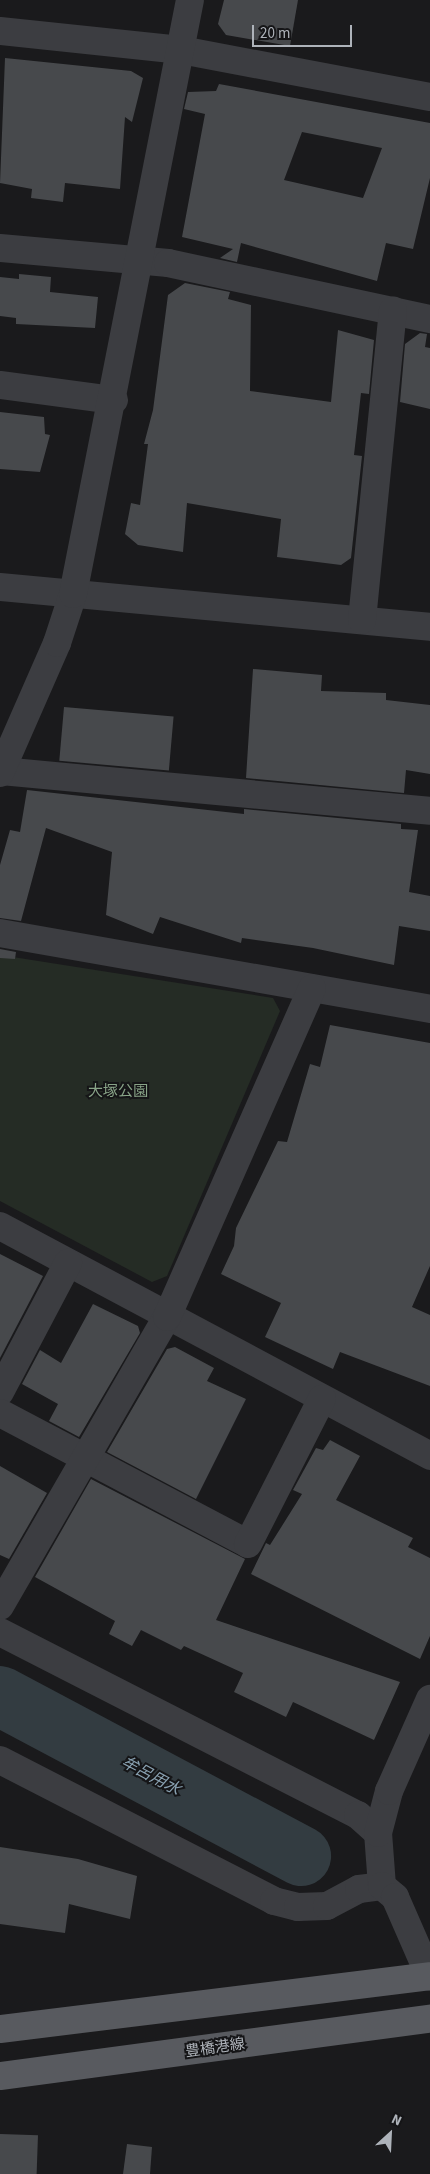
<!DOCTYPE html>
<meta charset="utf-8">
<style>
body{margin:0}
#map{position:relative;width:430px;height:2174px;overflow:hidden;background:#1a1a1c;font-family:"Source Sans 3","Noto Sans JP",sans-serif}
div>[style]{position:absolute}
.green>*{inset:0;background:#252c25}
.river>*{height:60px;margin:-30px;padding:0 30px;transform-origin:30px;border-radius:30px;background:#333c41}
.building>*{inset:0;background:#47494c;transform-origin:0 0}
.minor>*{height:28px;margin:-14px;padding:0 14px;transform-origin:14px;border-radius:14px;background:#3c3d41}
.major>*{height:28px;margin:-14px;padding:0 14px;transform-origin:14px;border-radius:14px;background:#585a5f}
span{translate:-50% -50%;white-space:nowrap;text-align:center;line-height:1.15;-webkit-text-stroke:4px #151517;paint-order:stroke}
.park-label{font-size:15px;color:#88a387}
.street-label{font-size:15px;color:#aeb3ba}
.water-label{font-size:16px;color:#89a1b1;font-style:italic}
.north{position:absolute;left:365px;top:2109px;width:50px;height:50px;-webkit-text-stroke:4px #151517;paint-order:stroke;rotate:25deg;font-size:14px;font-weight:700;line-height:20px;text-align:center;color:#aeb3ba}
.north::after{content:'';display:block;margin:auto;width:18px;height:22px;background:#aeb3ba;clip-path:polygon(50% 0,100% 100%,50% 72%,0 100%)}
.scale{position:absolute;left:252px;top:25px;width:100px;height:22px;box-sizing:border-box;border:2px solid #aeb3ba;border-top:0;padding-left:6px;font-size:15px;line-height:18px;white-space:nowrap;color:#aeb3ba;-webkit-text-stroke:4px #151517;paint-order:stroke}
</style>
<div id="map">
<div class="green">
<i style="clip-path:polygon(0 955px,273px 998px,280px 1011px,167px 1276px,152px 1282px,0 1201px)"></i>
</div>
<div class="river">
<i style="left:0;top:1696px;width:341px;rotate:28deg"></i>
</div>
<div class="building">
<i style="clip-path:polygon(224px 0,298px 0,290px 46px,226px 35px,218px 24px)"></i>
<i style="clip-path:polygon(5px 58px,131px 71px,143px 78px,132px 122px,125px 117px,120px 189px,65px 183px,63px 202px,31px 198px,32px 189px,0 183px)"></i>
<i style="clip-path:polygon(evenodd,219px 84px,430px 123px,430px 178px,413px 249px,386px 243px,377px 281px,241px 243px,237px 262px,220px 258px,233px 249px,182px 237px,205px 114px,184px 109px,188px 92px,216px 91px,219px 84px,302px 132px,382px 148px,363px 198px,284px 180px,302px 132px)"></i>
<i style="clip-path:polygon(19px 274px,51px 277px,50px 292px,98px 297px,95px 328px,16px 324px,16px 318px,0 316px,0 277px,19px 279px)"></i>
<i style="clip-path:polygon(185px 283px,230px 292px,228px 299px,251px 305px,250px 391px,331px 402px,338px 330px,374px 340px,369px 394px,361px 393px,354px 455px,362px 456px,351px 558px,341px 565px,277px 557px,281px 519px,187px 503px,183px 552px,138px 545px,125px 534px,131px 503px,140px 505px,148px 444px,144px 444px,153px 410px,168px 295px)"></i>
<i style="clip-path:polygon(420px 333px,427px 334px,425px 347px,430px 348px,430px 409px,400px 402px,405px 344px)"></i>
<i style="clip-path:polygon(0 412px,44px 417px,45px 434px,50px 435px,40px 472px,0 469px)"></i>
<i style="clip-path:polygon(253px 669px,322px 675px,321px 691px,386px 693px,386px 700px,430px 705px,430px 774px,406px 770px,404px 793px,246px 778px)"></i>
<i style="left:64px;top:707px;width:110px;height:54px;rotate:5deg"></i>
<i style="clip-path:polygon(27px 790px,244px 814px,244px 809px,401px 824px,401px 829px,418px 830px,409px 892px,430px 896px,430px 931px,399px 926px,394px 965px,313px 948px,242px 938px,241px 943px,160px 917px,153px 934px,106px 915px,112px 852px,46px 828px,21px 921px,0 918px,0 865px,10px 830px,20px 832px)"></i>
<i style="clip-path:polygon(0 949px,16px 952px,15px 959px,0 958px)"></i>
<i style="clip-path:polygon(330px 1025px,430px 1043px,430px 1266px,412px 1307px,430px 1315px,430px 1386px,340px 1352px,333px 1369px,265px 1337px,281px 1303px,221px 1274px,234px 1246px,236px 1228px,278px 1141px,287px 1142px,310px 1064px,320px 1067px)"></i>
<i style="clip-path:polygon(0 1254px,43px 1276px,0 1358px)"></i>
<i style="clip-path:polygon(93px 1304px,138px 1326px,140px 1333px,79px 1437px,49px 1421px,58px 1404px,22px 1384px,40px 1350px,61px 1363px)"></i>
<i style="clip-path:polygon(175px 1347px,214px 1368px,207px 1381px,246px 1399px,196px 1499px,107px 1452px,167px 1349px)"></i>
<i style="clip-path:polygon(330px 1440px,360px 1456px,336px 1500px,413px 1538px,408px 1547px,430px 1558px,430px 1636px,420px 1659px,251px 1574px,266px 1543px,270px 1545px,302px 1494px,293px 1490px,316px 1448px,323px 1450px)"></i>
<i style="clip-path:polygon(0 1466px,47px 1493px,9px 1559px,0 1555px)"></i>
<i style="clip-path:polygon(91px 1479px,245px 1559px,216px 1620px,400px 1682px,374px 1740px,293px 1702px,286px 1717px,234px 1692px,243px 1673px,184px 1646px,181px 1650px,141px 1630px,132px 1646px,109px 1634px,115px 1621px,35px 1577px)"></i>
<i style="clip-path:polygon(0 1847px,78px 1859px,137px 1876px,130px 1919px,69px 1904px,65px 1933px,0 1924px)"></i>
<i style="left:0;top:2134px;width:38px;height:40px;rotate:2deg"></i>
<i style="clip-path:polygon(127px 2144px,152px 2147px,150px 2174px,123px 2174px)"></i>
</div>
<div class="minor">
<i style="left:0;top:31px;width:182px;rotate:6deg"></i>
<i style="left:181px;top:50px;width:253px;rotate:10.7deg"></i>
<i style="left:0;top:248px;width:169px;rotate:5.1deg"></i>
<i style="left:168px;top:263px;width:268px;rotate:12.1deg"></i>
<i style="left:0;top:385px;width:115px;rotate:7.5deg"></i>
<i style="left:0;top:587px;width:432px;rotate:5.3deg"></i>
<i style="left:362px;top:620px;width:311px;rotate:-84.3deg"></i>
<i style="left:1px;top:771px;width:431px;rotate:5.3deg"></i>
<i style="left:0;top:773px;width:142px;rotate:-66.3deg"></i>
<i style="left:57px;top:643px;width:52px;rotate:-71.9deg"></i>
<i style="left:73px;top:594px;width:605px;rotate:-78.86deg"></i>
<i style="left:0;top:933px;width:437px;rotate:10deg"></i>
<i style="left:0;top:1226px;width:488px;rotate:28.1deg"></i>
<i style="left:0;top:1392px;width:146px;rotate:-62.2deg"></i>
<i style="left:0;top:1413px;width:280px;rotate:27.8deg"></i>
<i style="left:248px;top:1544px;width:163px;rotate:-63deg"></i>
<i style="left:0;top:1606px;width:334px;rotate:-60deg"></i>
<i style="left:167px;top:1317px;width:359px;rotate:-66.2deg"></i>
<i style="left:0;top:1632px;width:402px;rotate:27.1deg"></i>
<i style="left:358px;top:1815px;width:27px;rotate:42deg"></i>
<i style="left:0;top:1760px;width:308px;rotate:27.2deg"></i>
<i style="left:274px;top:1901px;width:25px;rotate:14deg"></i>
<i style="left:298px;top:1907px;width:29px;rotate:-2deg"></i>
<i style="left:327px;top:1906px;width:36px;rotate:-28deg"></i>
<i style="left:359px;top:1889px;width:23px;rotate:-7deg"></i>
<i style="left:382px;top:1886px;width:53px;rotate:-94.3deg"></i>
<i style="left:378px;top:1833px;width:43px;rotate:-75.3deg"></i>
<i style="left:389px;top:1791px;width:101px;rotate:-66deg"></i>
<i style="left:382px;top:1886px;width:17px;rotate:40deg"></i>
<i style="left:395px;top:1897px;width:87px;rotate:66.4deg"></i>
</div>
<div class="major">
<i style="left:0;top:2029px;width:433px;rotate:-7deg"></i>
<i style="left:0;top:2076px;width:434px;rotate:-7.6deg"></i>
</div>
<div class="park-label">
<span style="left:118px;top:1092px">大塚公園</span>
</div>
<div class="street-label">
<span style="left:215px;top:2048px;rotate:-8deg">豊橋港線</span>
</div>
<div class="water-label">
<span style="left:151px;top:1776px;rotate:28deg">牟呂用水</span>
</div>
<div class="north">N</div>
<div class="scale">20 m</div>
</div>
